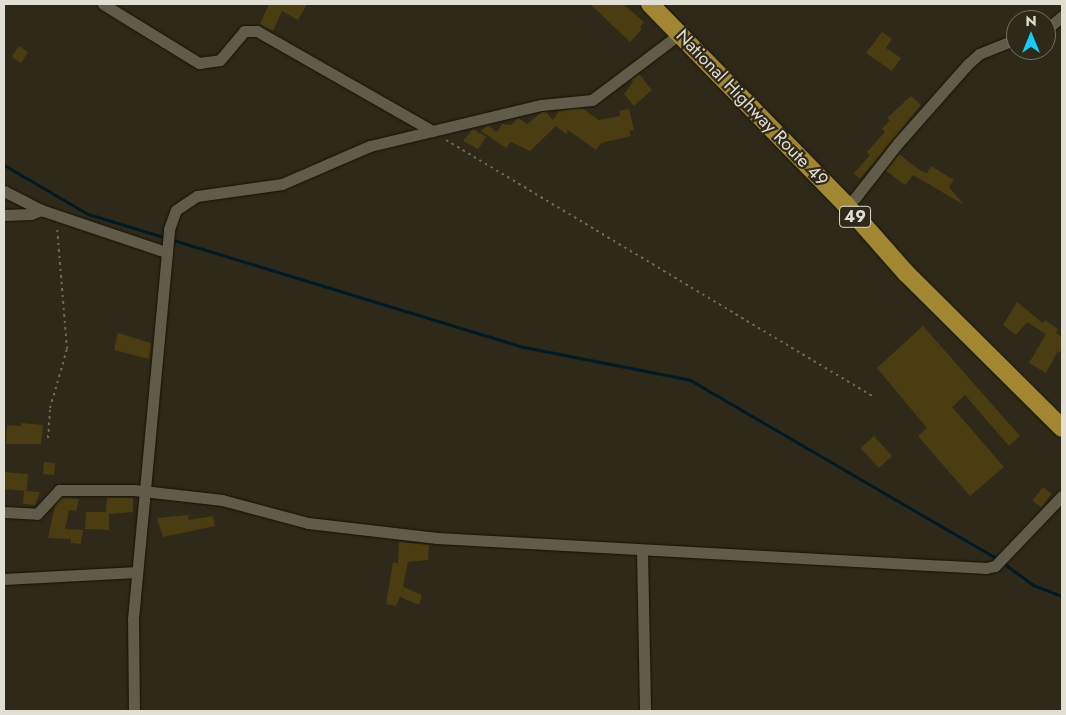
<!DOCTYPE html>
<style>
body{margin:0}
#map{position:relative;width:1066px;height:715px;overflow:hidden;background:#2f2919;font-family:Jost,sans-serif}
div>[style]{position:absolute}
.stream>*{height:3px;margin:-1.5px;padding:0 1.5px;transform-origin:1.5px;border-radius:1.5px;background:#001a25}
.building>*{inset:0;background:#4a3d12;transform-origin:0 0}
.path>*{height:2px;margin-top:-1px;transform-origin:0;background:repeating-linear-gradient(90deg,#6e695b 0 2.5px,transparent 0 6.5px)}
.roads{filter:drop-shadow(0 0 1px #171204) drop-shadow(0 0 1px #171204)}
.minor>*{height:11px;margin:-5.5px;padding:0 5.5px;transform-origin:5.5px;border-radius:5.5px;background:#615b49}
.highway>*{height:18px;margin:-9px;padding:0 9px;transform-origin:9px;border-radius:9px;background:#a28732}
span{translate:-50% -50%;white-space:nowrap;text-align:center;line-height:1.15;-webkit-text-stroke:4.5px #2f2919;paint-order:stroke}
.shield-label span{padding:1px 4px;background:#2f2919;border:1px solid;border-radius:4px;-webkit-text-stroke-width:0}
.shield-label{font-size:16px;color:#e1ded3;font-weight:700}
.street-label{font-size:18px;color:#e1ded3}
.frame{position:absolute;inset:0;border:5px solid #e1ded3;pointer-events:none}
.north{position:absolute;left:1006px;top:10px;width:50px;height:50px;box-sizing:border-box;background:#2f2919;border:1px solid #767163;border-radius:50%;rotate:0deg;font-size:14px;font-weight:700;line-height:20px;text-align:center;color:#e1ded3}
.north::after{content:'';display:block;margin:auto;width:18px;height:22px;background:#16cafb;clip-path:polygon(50% 0,100% 100%,50% 72%,0 100%)}
</style>
<div id="map">
<div class="stream">
<i style="left:4px;top:165px;width:97px;rotate:30.3deg"></i>
<i style="left:88px;top:214px;width:456px;rotate:17deg"></i>
<i style="left:524px;top:347px;width:169px;rotate:11.2deg"></i>
<i style="left:690px;top:380px;width:356px;rotate:30.2deg"></i>
<i style="left:1003px;top:563px;width:37px;rotate:36deg"></i>
<i style="left:1033px;top:585px;width:31px;rotate:21deg"></i>
</div>
<div class="building">
<i style="clip-path:polygon(269px 4px,307px 4px,298px 20px,282px 11px,273px 31px,260px 24px)"></i>
<i style="clip-path:polygon(590px 4px,623px 4px,644px 22px,640px 27px,642px 29px,630px 42px)"></i>
<i style="clip-path:polygon(882px 32px,892px 39px,886px 48px,901px 58px,892px 71px,866px 53px)"></i>
<i style="left:19px;top:46px;width:11px;height:13px;rotate:34deg"></i>
<i style="clip-path:polygon(639px 74px,652px 90px,634px 106px,624px 94px,633px 82px,631px 80px)"></i>
<i style="clip-path:polygon(911px 96px,921px 105px,860px 179px,854px 173px,870px 155px,867px 152px,885px 132px,882px 129px,890px 120px,887px 118px)"></i>
<i style="clip-path:polygon(582px 108px,599px 120px,620px 116px,619px 111px,629px 109px,634px 130px,629px 131px,631px 136px,601px 143px,596px 150px,568px 130px,566px 134px,556px 126px,530px 151px,511px 142px,506px 148px,481px 131px,488px 125px,497px 132px,502px 124px,511px 125px,518px 118px,527px 124px,542px 112px,546px 112px,553px 120px,559px 111px)"></i>
<i style="clip-path:polygon(473px 129px,486px 137px,478px 149px,463px 141px)"></i>
<i style="clip-path:polygon(899px 154px,921px 171px,927px 173px,931px 166px,954px 180px,949px 187px,964px 205px,913px 175px,905px 185px,886px 171px)"></i>
<i style="clip-path:polygon(1017px 302px,1043px 323px,1045px 320px,1058px 329px,1056px 333px,1062px 337px,1062px 353px,1058px 351px,1046px 373px,1029px 363px,1046px 334px,1027px 322px,1016px 335px,1003px 325px)"></i>
<i style="clip-path:polygon(923px 326px,1020px 436px,1009px 446px,965px 395px,952px 407px,1004px 467px,970px 496px,918px 436px,927px 428px,877px 368px)"></i>
<i style="clip-path:polygon(118px 333px,151px 343px,149px 359px,114px 350px)"></i>
<i style="clip-path:polygon(21px 423px,43px 425px,41px 444px,6px 444px,7px 425px,21px 426px)"></i>
<i style="left:874px;top:436px;width:27px;height:18px;rotate:48deg"></i>
<i style="left:44px;top:462px;width:11px;height:12px;rotate:5deg"></i>
<i style="left:4px;top:472px;width:24px;height:17px;rotate:5deg"></i>
<i style="left:1043px;top:487px;width:11px;height:17px;rotate:38deg"></i>
<i style="clip-path:polygon(24px 491px,40px 492px,35px 505px,23px 504px)"></i>
<i style="clip-path:polygon(62px 498px,79px 499px,76px 511px,69px 510px,65px 529px,83px 530px,81px 544px,71px 543px,71px 539px,48px 538px,55px 506px)"></i>
<i style="clip-path:polygon(107px 498px,133px 498px,133px 512px,109px 514px,109px 530px,85px 529px,86px 512px,106px 512px)"></i>
<i style="clip-path:polygon(188px 515px,189px 520px,213px 516px,215px 526px,163px 537px,157px 518px)"></i>
<i style="clip-path:polygon(399px 542px,429px 545px,428px 560px,408px 562px,403px 587px,422px 595px,419px 605px,400px 597px,396px 606px,386px 604px,393px 562px,398px 564px)"></i>
</div>
<div class="path">
<i style="left:446px;top:140px;width:497px;rotate:31deg"></i>
<i style="left:48px;top:438px;width:30px;rotate:-86deg"></i>
<i style="left:50px;top:408px;width:61px;rotate:-73.9deg"></i>
<i style="left:67px;top:349px;width:121px;rotate:-94.7deg"></i>
</div>
<div class="roads">
<div class="minor">
<i style="left:103px;top:4px;width:113px;rotate:31.6deg"></i>
<i style="left:199px;top:63px;width:21px;rotate:-8deg"></i>
<i style="left:220px;top:60px;width:38px;rotate:-50deg"></i>
<i style="left:244px;top:31px;width:13px"></i>
<i style="left:257px;top:31px;width:202px;rotate:29.7deg"></i>
<i style="left:1046px;top:30px;width:21px;rotate:-41deg"></i>
<i style="left:4px;top:191px;width:42px;rotate:27.2deg"></i>
<i style="left:846px;top:205px;width:11px;rotate:-38deg"></i>
<i style="left:855px;top:198px;width:70px;rotate:-52deg"></i>
<i style="left:898px;top:143px;width:106px;rotate:-48.5deg"></i>
<i style="left:968px;top:64px;width:15px;rotate:-42deg"></i>
<i style="left:979px;top:54px;width:40px;rotate:-22deg"></i>
<i style="left:4px;top:215px;width:27px;rotate:-2deg"></i>
<i style="left:31px;top:214px;width:11px;rotate:-22deg"></i>
<i style="left:41px;top:210px;width:132px;rotate:18.6deg"></i>
<i style="left:4px;top:512px;width:33px;rotate:3deg"></i>
<i style="left:37px;top:514px;width:33px;rotate:-47deg"></i>
<i style="left:59px;top:490px;width:75px"></i>
<i style="left:134px;top:490px;width:89px;rotate:6.5deg"></i>
<i style="left:222px;top:500px;width:89px;rotate:15deg"></i>
<i style="left:308px;top:523px;width:130px;rotate:6.6deg"></i>
<i style="left:437px;top:538px;width:550px;rotate:3.13deg"></i>
<i style="left:986px;top:568px;width:9px;rotate:-13deg"></i>
<i style="left:995px;top:566px;width:97px;rotate:-46.3deg"></i>
<i style="left:642px;top:551px;width:160px;rotate:88.9deg"></i>
<i style="left:4px;top:579px;width:133px;rotate:-3deg"></i>
<i style="left:134px;top:711px;width:92px;rotate:-90.6deg"></i>
<i style="left:133px;top:619px;width:392px;rotate:-84.7deg"></i>
<i style="left:169px;top:229px;width:20px;rotate:-70deg"></i>
<i style="left:176px;top:210px;width:25px;rotate:-34deg"></i>
<i style="left:197px;top:196px;width:86px;rotate:-8deg"></i>
<i style="left:282px;top:184px;width:96px;rotate:-23.4deg"></i>
<i style="left:370px;top:146px;width:176px;rotate:-13.5deg"></i>
<i style="left:541px;top:105px;width:51px;rotate:-5.6deg"></i>
<i style="left:592px;top:100px;width:111px;rotate:-37deg"></i>
</div>
<div class="highway">
<i style="left:650px;top:4px;width:281px;rotate:45.7deg"></i>
<i style="left:846px;top:205px;width:91px;rotate:48.6deg"></i>
<i style="left:906px;top:273px;width:220px;rotate:44.8deg"></i>
</div>
</div>
<div class="shield-label">
<span style="left:855px;top:217px">49</span>
</div>
<div class="street-label">
<span style="left:752px;top:108px;rotate:46deg">National Highway Route 49</span>
</div>
<div class="frame"></div>
<div class="north">N</div>
</div>
